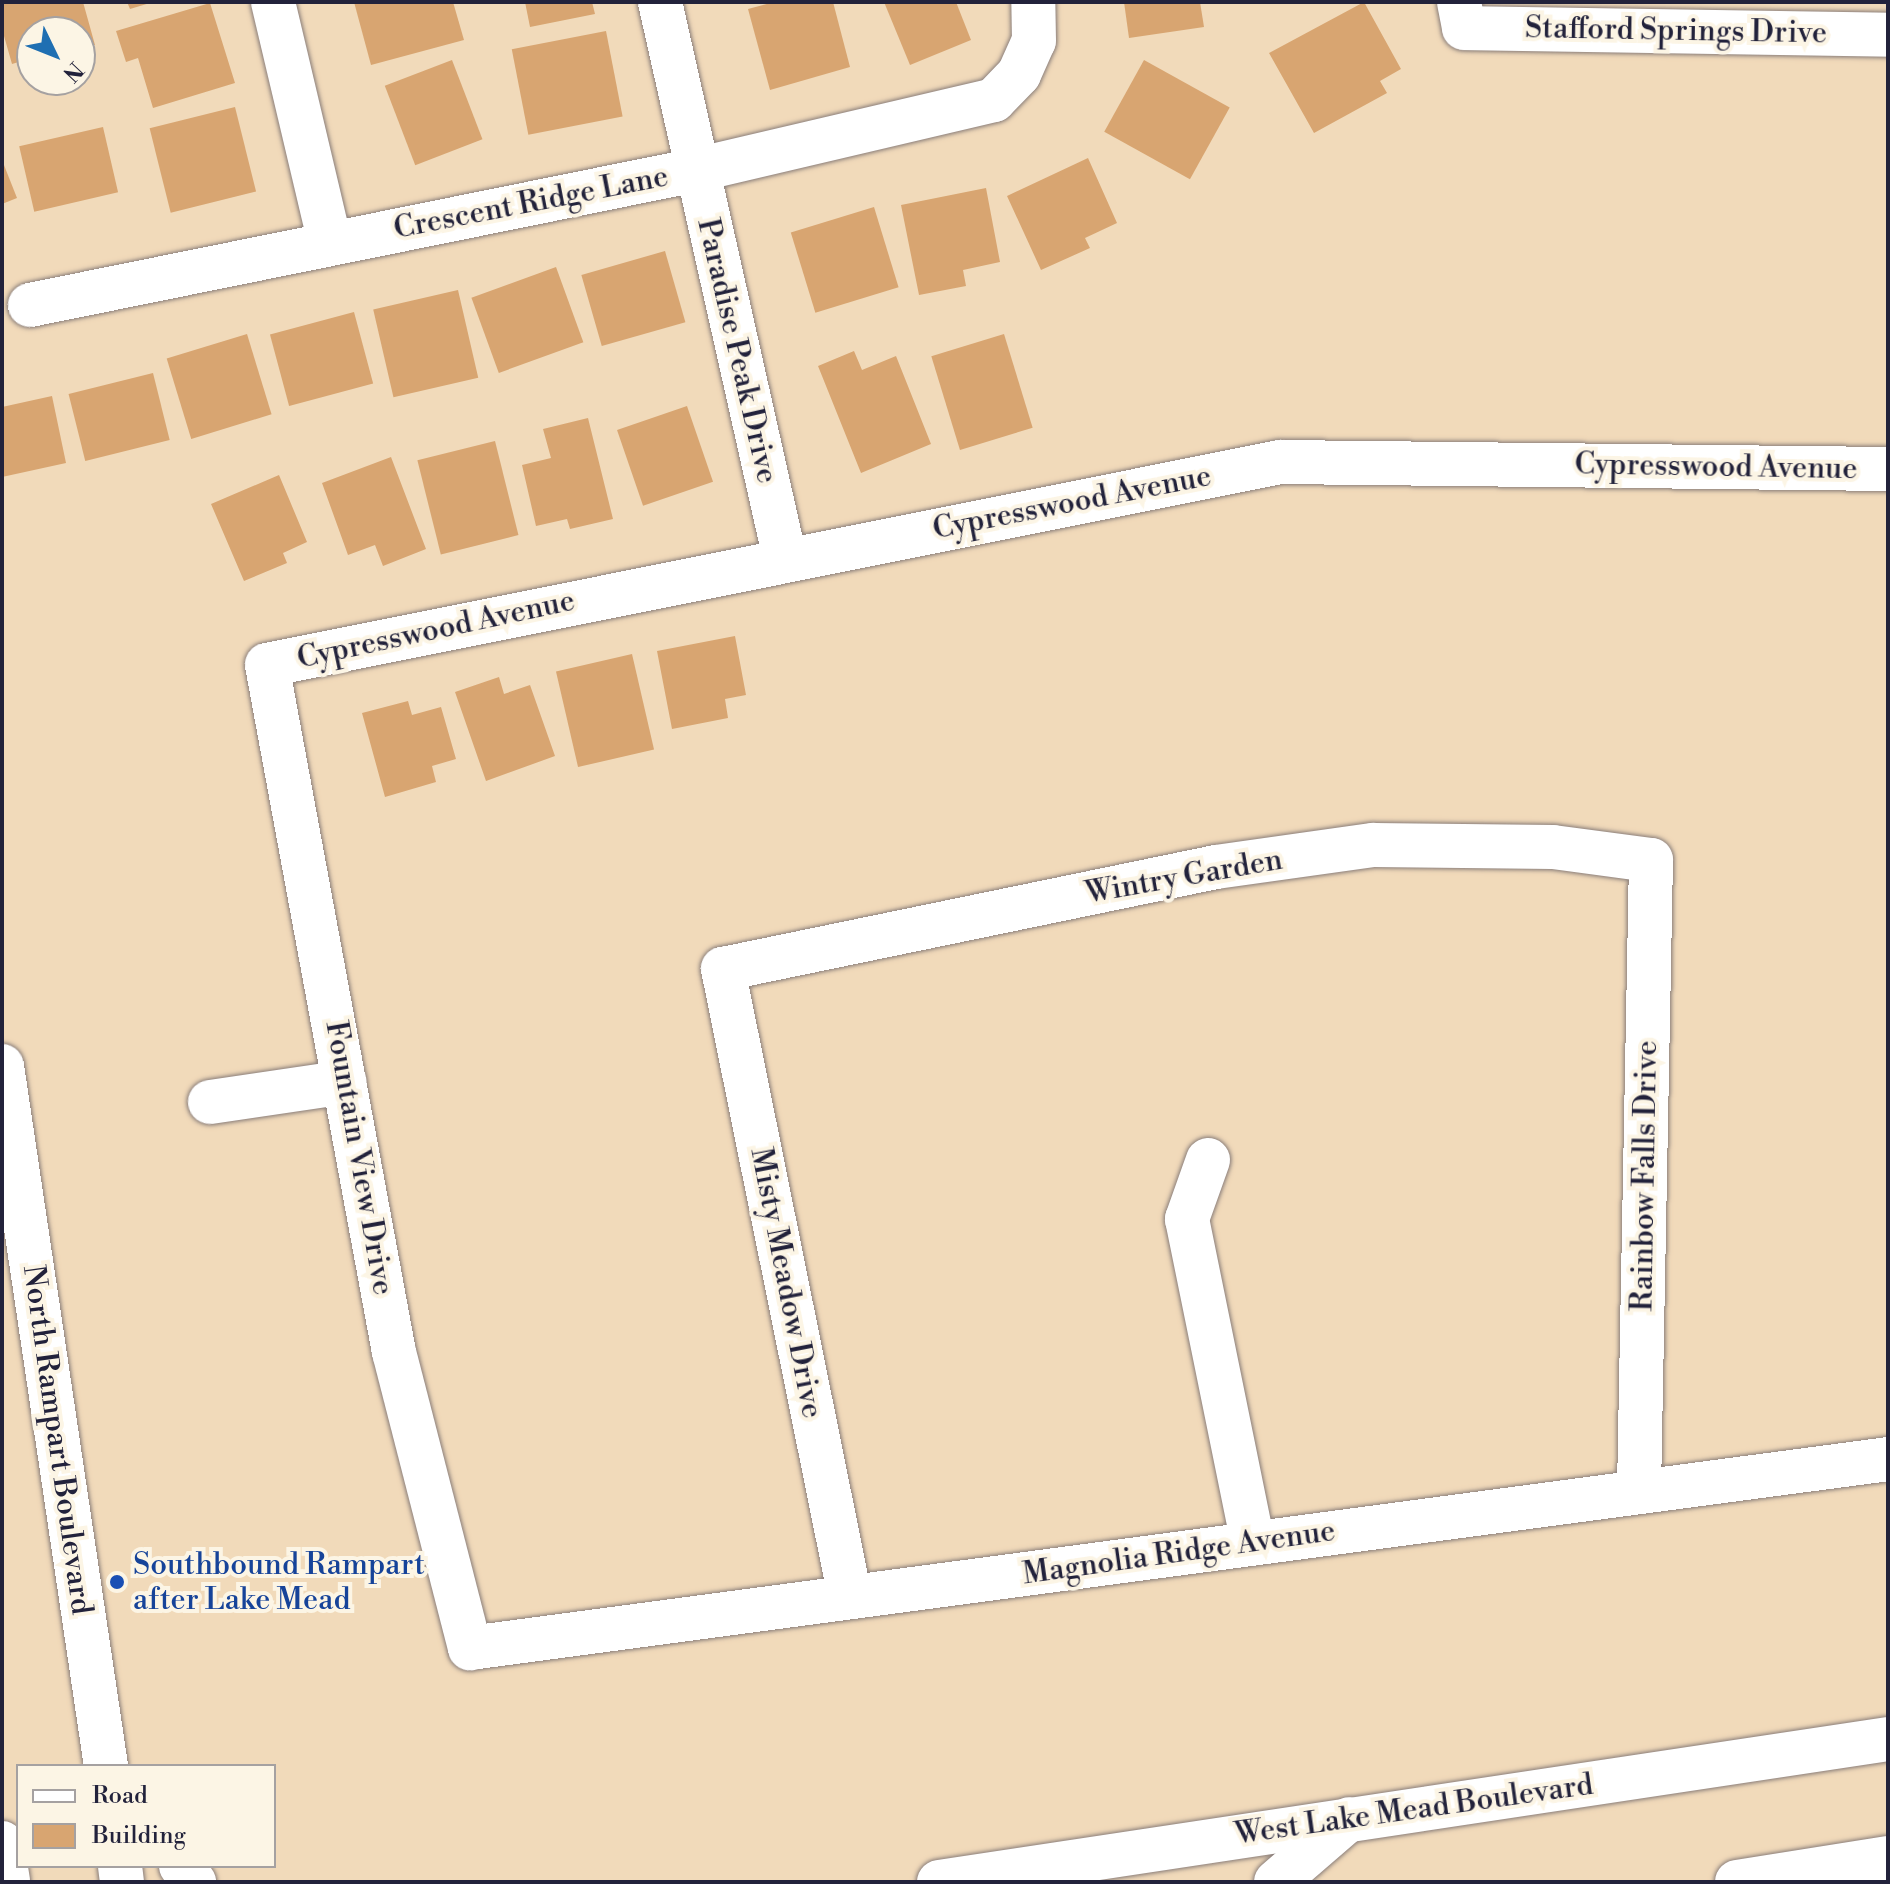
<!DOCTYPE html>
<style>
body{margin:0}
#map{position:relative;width:1890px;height:1884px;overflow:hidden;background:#f1daba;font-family:"Libre Bodoni",serif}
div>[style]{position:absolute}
.building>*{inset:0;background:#d8a571;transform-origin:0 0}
.roads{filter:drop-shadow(0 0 2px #8a7e7a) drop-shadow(0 0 2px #8a7e7a)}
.street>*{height:44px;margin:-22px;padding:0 22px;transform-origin:22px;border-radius:22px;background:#fff}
.secondary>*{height:44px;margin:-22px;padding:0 22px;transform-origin:22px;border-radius:22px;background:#fff}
.primary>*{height:44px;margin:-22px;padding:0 22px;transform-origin:22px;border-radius:22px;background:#fff}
.dots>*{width:22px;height:22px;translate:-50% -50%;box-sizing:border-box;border:4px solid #fcf5e5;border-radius:50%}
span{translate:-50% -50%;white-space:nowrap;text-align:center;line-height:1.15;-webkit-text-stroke:8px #fcf5e5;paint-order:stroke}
.street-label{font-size:30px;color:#22223b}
.transit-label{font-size:30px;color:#164399}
.left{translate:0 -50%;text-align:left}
.frame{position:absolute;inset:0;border:4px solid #22223b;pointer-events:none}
.legend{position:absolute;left:16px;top:1764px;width:260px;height:104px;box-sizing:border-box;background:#fcf5e5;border:2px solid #a5a1a1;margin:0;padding:10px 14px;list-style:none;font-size:24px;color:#22223b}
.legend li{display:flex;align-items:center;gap:16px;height:40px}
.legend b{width:40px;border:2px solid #a5a1a1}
.north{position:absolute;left:16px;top:16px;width:80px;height:80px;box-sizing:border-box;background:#fcf5e5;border:2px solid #a5a1a1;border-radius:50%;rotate:133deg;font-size:22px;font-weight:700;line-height:32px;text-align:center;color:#22223b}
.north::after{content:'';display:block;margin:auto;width:28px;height:36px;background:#1f6fb2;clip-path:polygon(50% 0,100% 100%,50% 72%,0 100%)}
</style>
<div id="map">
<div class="building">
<i style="clip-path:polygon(2px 2px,83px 2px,95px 45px,80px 49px,80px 32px,32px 32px,32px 58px,12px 64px,2px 29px)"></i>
<i style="clip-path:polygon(127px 2px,150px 2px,150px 3px,130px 9px)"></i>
<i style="clip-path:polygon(354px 2px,453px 2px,464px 40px,371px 65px)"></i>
<i style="clip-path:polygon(525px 2px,592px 2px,595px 14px,530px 27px)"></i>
<i style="clip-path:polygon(774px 2px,833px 2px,850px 67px,770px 90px,748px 9px)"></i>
<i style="clip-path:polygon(884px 2px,956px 2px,971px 40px,910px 65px)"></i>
<i style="clip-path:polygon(1124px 2px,1200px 2px,1204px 27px,1129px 38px)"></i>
<i style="clip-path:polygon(1364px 2px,1401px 69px,1380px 81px,1387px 93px,1314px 133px,1269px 53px)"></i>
<i style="clip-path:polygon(210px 3px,235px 83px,153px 108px,138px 58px,126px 62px,116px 31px)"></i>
<i style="left:606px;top:31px;width:87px;height:96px;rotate:79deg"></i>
<i style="left:452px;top:60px;width:85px;height:72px;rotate:69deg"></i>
<i style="left:1144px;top:60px;width:98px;height:82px;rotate:29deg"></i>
<i style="left:235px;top:107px;width:87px;height:88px;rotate:76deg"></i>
<i style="left:103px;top:127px;width:67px;height:86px;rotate:77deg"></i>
<i style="clip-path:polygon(1088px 158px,1117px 223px,1085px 238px,1090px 248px,1041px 270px,1007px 196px)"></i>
<i style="clip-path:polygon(2px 160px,17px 198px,2px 204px)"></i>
<i style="clip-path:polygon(986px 188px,1000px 262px,963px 270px,966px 286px,919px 295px,901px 205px)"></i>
<i style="left:874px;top:207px;width:84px;height:87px;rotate:73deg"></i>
<i style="left:665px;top:251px;width:74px;height:87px;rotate:74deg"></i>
<i style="left:556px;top:267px;width:80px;height:90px;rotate:70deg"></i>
<i style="left:458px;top:290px;width:90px;height:87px;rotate:77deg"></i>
<i style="left:354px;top:312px;width:74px;height:87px;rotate:75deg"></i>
<i style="left:247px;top:334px;width:84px;height:84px;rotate:73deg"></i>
<i style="left:1004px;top:334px;width:98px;height:76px;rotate:73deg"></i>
<i style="clip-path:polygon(854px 351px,862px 370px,896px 356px,931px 444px,861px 473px,818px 366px)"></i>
<i style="left:153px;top:373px;width:69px;height:87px;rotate:76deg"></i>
<i style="clip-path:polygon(52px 396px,66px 463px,2px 477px,2px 407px)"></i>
<i style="left:687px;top:406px;width:80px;height:74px;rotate:71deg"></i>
<i style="clip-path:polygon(588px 418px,613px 519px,570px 529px,567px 519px,536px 526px,522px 465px,551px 458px,543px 429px)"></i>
<i style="left:495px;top:441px;width:97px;height:80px;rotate:76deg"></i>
<i style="clip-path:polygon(391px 457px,426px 549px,383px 566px,375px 545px,348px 555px,322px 483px)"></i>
<i style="clip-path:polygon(279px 475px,307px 542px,283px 553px,287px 563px,244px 581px,211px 504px)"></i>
<i style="clip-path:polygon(735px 636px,746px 695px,725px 699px,728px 718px,672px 729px,657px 651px)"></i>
<i style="left:632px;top:654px;width:98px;height:78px;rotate:77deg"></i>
<i style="clip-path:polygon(499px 677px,504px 694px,530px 685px,555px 756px,486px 781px,455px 692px)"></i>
<i style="clip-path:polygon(408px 701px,412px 715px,441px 707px,456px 759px,432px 766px,436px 782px,385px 797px,362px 713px)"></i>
</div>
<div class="roads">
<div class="street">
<i style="left:273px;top:2px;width:248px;rotate:76.7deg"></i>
<i style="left:660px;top:2px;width:571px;rotate:77.35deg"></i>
<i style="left:1459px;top:2px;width:26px;rotate:79deg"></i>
<i style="left:1464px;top:28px;width:424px;rotate:0.9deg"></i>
<i style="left:30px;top:305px;width:680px;rotate:-11.46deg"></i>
<i style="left:696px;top:170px;width:306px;rotate:-13.2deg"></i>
<i style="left:994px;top:100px;width:36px;rotate:-46deg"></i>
<i style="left:1019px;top:74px;width:36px;rotate:-66deg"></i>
<i style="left:1034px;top:41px;width:39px;rotate:-91deg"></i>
<i style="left:1888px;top:469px;width:608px;rotate:-179.34deg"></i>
<i style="left:1280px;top:462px;width:1033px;rotate:168.67deg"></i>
<i style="left:267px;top:665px;width:699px;rotate:79.53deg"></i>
<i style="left:394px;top:1352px;width:306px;rotate:75.6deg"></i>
<i style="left:470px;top:1648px;width:1431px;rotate:-7.59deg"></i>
<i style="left:210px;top:1102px;width:136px;rotate:-8.4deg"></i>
<i style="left:1208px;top:1160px;width:63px;rotate:109.6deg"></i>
<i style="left:1187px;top:1219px;width:331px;rotate:78.5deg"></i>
<i style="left:850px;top:1597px;width:641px;rotate:-101.43deg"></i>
<i style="left:723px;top:969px;width:503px;rotate:-11.69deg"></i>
<i style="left:1216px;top:867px;width:159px;rotate:-8deg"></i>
<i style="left:1373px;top:845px;width:180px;rotate:0.6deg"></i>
<i style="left:1553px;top:847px;width:99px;rotate:7.6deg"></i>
<i style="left:1651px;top:860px;width:632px;rotate:91.09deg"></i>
</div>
<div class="secondary">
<i style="left:939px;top:1882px;width:960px;rotate:-8.57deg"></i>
<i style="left:1276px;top:1882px;width:96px;rotate:-40.8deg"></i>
<i style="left:1737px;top:1882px;width:153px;rotate:-9deg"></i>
</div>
<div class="primary">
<i style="left:2px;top:1066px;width:708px;rotate:81.55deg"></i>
<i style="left:2px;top:1843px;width:39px;rotate:81deg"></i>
<i style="left:120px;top:1866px;width:16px;rotate:83deg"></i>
<i style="left:181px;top:1866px;width:21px;rotate:51deg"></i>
</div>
</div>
<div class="dots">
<i style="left:117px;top:1582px;background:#1a4fb4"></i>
</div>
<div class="street-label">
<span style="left:1676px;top:31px;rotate:1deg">Stafford Springs Drive</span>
<span style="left:531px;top:203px;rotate:-11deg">Crescent Ridge Lane</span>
<span style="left:737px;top:351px;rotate:77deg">Paradise Peak Drive</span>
<span style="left:1716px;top:467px;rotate:1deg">Cypresswood Avenue</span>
<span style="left:1072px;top:503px;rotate:-11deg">Cypresswood Avenue</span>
<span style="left:436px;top:630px;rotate:-12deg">Cypresswood Avenue</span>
<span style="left:1184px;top:877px;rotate:-10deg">Wintry Garden</span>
<span style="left:359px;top:1158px;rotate:80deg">Fountain View Drive</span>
<span style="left:1645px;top:1176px;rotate:-89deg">Rainbow Falls Drive</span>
<span style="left:786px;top:1283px;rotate:79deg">Misty Meadow Drive</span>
<span style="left:57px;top:1440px;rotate:82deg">North Rampart Boulevard</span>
<span style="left:1179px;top:1553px;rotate:-8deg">Magnolia Ridge Avenue</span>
<span style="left:1414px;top:1810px;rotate:-8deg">West Lake Mead Boulevard</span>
</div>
<div class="transit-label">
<span class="left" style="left:133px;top:1582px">Southbound Rampart<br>after Lake Mead</span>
</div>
<div class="frame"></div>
<ul class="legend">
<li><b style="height:10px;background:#fff"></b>Road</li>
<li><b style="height:22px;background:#d8a571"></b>Building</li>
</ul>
<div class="north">N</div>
</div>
